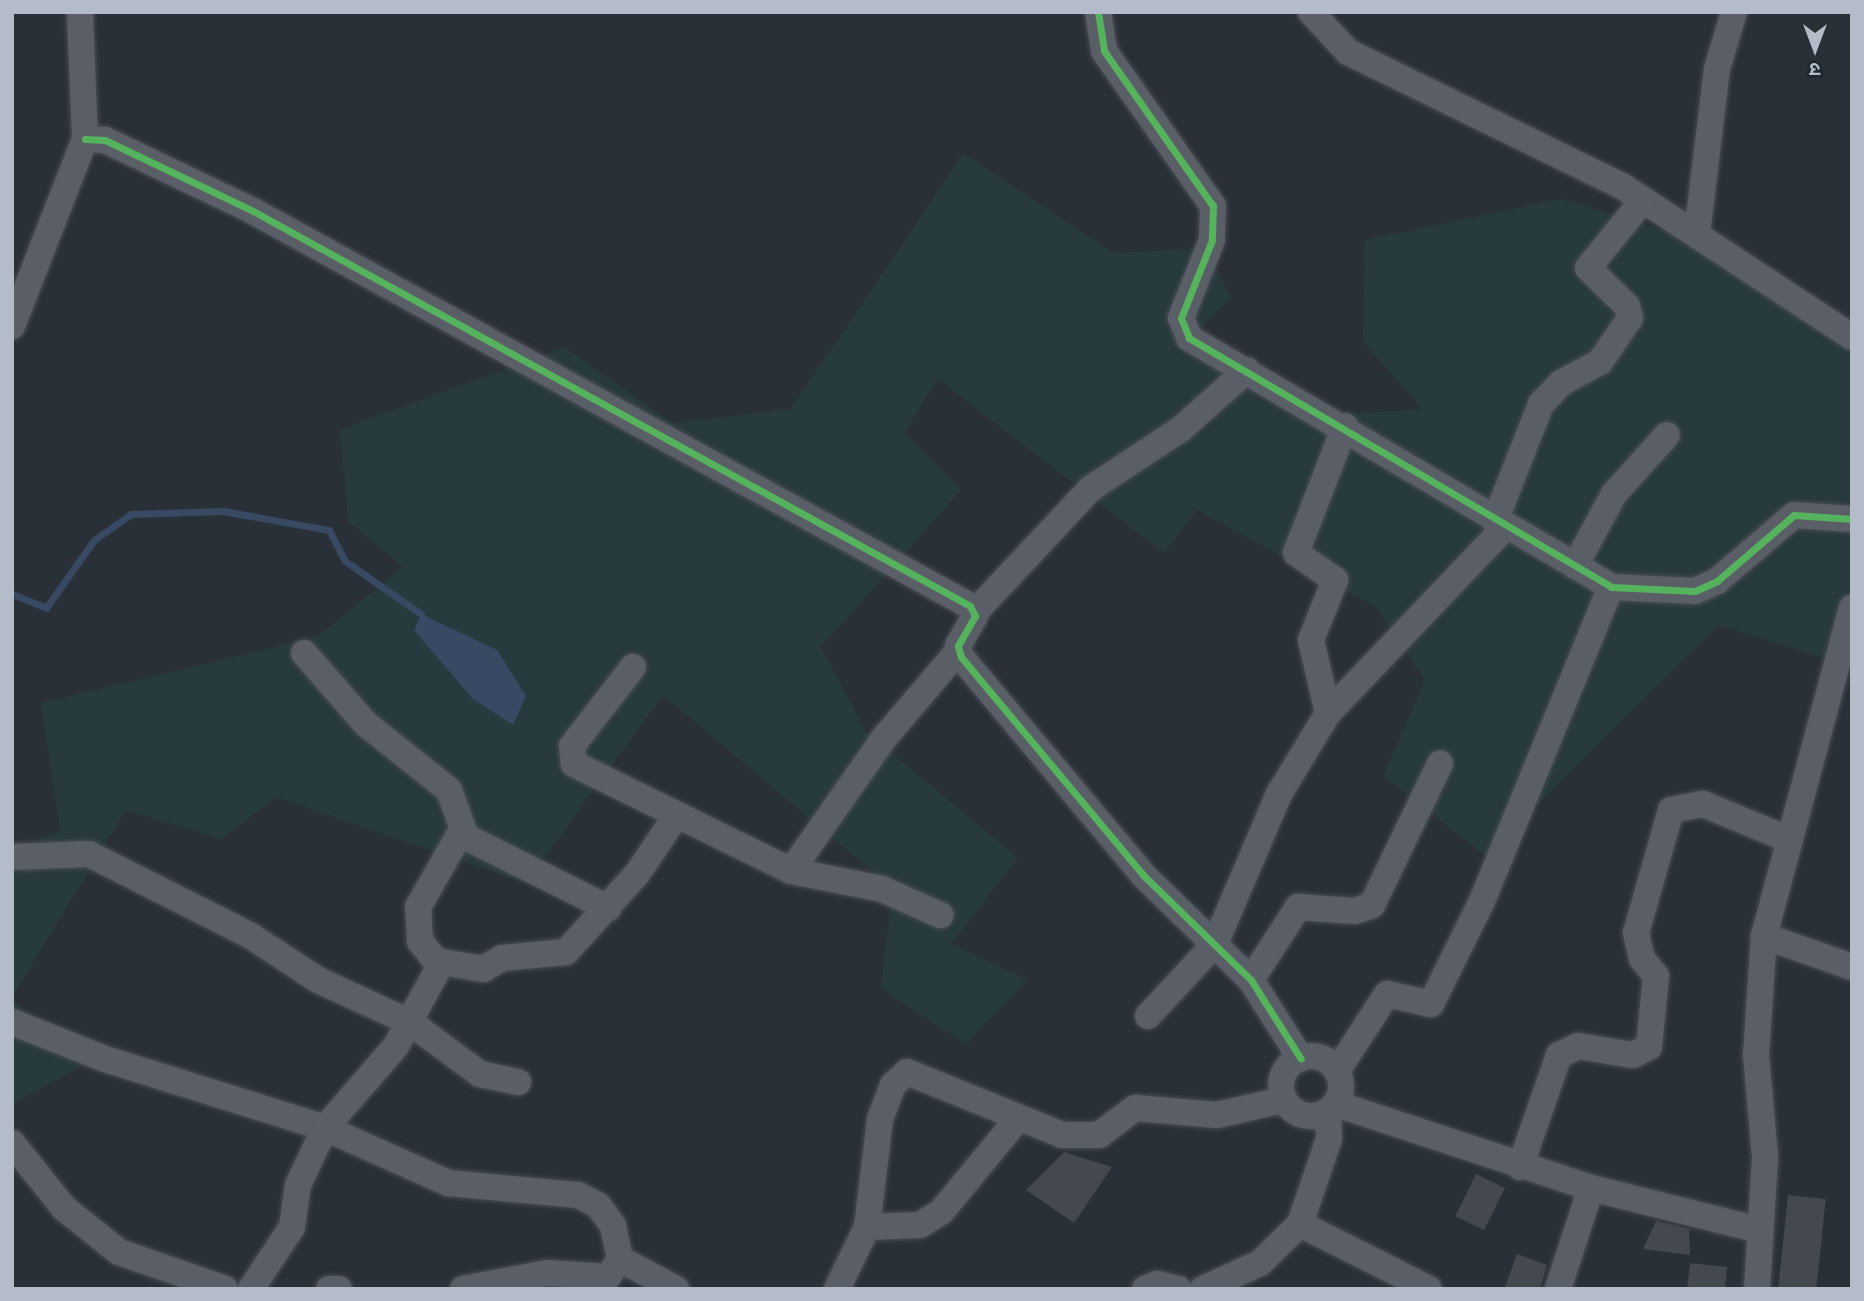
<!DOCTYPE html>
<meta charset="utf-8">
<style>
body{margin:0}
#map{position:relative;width:1864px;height:1301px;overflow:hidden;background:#2a3038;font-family:Lato,"Noto Sans Devanagari",sans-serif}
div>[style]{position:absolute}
.green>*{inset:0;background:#273a3e}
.water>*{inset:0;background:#384963}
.stream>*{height:7px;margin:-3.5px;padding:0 3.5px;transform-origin:3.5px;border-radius:3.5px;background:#384963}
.building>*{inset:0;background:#444950;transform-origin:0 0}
.roads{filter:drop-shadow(0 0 2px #484c53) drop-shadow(0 0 2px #484c53)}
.street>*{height:26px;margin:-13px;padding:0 13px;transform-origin:13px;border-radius:13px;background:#5a5e66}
.street>.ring{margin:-13px;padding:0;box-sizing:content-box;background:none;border:26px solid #5a5e66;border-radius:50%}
.cycleway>*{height:7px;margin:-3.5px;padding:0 3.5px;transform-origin:3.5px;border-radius:3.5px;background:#56b35d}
span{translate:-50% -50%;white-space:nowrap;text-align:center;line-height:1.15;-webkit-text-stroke:7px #1d2633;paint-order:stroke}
.frame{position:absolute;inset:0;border:14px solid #b4bcc9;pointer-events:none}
.north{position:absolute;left:1780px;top:14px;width:70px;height:70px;-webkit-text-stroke:5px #1d2633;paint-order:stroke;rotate:180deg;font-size:19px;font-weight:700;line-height:28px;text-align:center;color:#b4bcc9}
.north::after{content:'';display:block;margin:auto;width:24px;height:32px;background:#b4bcc9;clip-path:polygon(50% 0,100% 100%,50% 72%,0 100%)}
</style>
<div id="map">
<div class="green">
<i style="clip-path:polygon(963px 153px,1113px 253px,1204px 248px,1232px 298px,1189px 338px,1273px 394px,1345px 414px,1423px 409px,1363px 342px,1365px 240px,1561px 199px,1697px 240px,1852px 345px,1852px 667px,1718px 625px,1486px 856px,1383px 776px,1425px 680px,1376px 607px,1197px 510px,1164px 553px,938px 379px,904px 433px,961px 490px,821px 647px,866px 732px,1018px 858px,951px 944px,1028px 980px,966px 1044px,881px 988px,892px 888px,663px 695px,526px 883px,276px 797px,221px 839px,126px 810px,12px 997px,12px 851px,60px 830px,41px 703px,317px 637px,403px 567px,348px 521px,340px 430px,564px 347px,673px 423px,791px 409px)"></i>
<i style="clip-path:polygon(12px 999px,80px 1067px,12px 1104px)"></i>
</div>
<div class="water">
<i style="clip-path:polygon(421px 614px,497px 650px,526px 696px,513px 725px,473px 699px,414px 630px)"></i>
</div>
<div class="stream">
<i style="left:12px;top:594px;width:37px;rotate:22deg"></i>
<i style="left:46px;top:608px;width:83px;rotate:-54.8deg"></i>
<i style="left:94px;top:540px;width:45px;rotate:-35.1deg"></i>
<i style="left:131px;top:514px;width:92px;rotate:-1.9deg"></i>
<i style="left:223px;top:511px;width:108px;rotate:10.2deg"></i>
<i style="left:329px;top:530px;width:35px;rotate:63deg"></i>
<i style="left:345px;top:561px;width:93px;rotate:34.9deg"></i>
</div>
<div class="building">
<i style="clip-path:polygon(1064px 1152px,1112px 1167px,1074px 1223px,1026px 1190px)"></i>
<i style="left:1476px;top:1174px;width:32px;height:47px;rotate:26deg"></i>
<i style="left:1788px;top:1195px;width:38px;height:94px;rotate:6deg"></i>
<i style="clip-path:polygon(1656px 1221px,1689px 1229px,1690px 1255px,1643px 1249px)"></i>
<i style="clip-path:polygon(1517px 1254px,1547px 1265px,1540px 1289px,1504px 1289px)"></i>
<i style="clip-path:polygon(1690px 1263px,1727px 1267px,1725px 1289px,1687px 1289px)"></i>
</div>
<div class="roads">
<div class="street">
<i style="left:1098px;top:12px;width:39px;rotate:81deg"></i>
<i style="left:1104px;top:51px;width:189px;rotate:54.9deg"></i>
<i style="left:1213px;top:206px;width:34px;rotate:92deg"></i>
<i style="left:1212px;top:240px;width:84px;rotate:111.7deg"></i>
<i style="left:1181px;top:318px;width:22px;rotate:68deg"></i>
<i style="left:1189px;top:338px;width:490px;rotate:30.5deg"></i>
<i style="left:1611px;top:587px;width:84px;rotate:2.7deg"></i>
<i style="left:1695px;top:591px;width:24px;rotate:-24deg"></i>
<i style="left:1717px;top:581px;width:101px;rotate:-40.6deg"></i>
<i style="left:1794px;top:515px;width:58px;rotate:3.9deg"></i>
<i style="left:1311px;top:12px;width:54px;rotate:47.2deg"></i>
<i style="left:1348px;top:52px;width:305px;rotate:26.1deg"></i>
<i style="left:1622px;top:186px;width:275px;rotate:33.3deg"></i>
<i style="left:85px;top:139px;width:20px;rotate:3deg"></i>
<i style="left:105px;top:140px;width:164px;rotate:25.6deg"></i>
<i style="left:253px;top:211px;width:819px;rotate:28.85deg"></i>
<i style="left:970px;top:606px;width:11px;rotate:63deg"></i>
<i style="left:975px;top:616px;width:34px;rotate:120deg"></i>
<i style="left:958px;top:646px;width:11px;rotate:75deg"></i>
<i style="left:961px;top:657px;width:285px;rotate:50.1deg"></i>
<i style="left:1144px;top:876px;width:149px;rotate:44.2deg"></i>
<i style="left:1251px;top:980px;width:93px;rotate:57.7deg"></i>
<i style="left:1697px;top:234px;width:166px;rotate:-83.1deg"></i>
<i style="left:1717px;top:69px;width:59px;rotate:-73.4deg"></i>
<i style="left:12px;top:326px;width:201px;rotate:-68.7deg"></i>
<i style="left:85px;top:139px;width:127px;rotate:-92.3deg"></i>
<i style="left:1495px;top:521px;width:126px;rotate:-68.5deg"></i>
<i style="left:1541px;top:404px;width:29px;rotate:-46deg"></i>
<i style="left:1561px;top:383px;width:44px;rotate:-28.3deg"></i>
<i style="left:1600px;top:362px;width:53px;rotate:-55.7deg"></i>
<i style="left:1630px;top:318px;width:12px;rotate:-104deg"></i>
<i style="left:1627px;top:306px;width:54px;rotate:-135.7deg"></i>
<i style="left:1588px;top:268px;width:87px;rotate:-51deg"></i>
<i style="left:1575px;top:566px;width:82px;rotate:-61.6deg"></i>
<i style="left:1614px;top:494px;width:79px;rotate:-48.1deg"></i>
<i style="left:976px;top:611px;width:167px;rotate:-46.9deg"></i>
<i style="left:1090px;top:489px;width:110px;rotate:-33.5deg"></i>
<i style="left:1182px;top:428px;width:87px;rotate:-41.7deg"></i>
<i style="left:304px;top:653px;width:94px;rotate:48.9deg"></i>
<i style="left:366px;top:724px;width:106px;rotate:38.5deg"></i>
<i style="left:449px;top:790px;width:50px;rotate:70.1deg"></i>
<i style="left:466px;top:837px;width:159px;rotate:26.6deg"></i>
<i style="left:633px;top:667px;width:100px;rotate:127.7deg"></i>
<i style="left:572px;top:746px;width:18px;rotate:84deg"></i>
<i style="left:574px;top:764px;width:242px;rotate:26.2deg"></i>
<i style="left:791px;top:871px;width:93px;rotate:11.2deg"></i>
<i style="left:882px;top:889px;width:64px;rotate:24.1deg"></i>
<i style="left:1328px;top:713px;width:75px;rotate:-103.1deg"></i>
<i style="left:1311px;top:640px;width:65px;rotate:-68.2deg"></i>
<i style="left:1335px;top:580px;width:47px;rotate:-145.3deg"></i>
<i style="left:1296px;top:553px;width:136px;rotate:-68.9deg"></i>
<i style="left:12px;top:857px;width:77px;rotate:-2.2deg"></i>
<i style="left:89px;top:854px;width:182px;rotate:26.8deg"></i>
<i style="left:251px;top:936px;width:80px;rotate:33.3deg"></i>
<i style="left:318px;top:980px;width:102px;rotate:24.8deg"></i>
<i style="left:411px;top:1023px;width:86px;rotate:36.5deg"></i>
<i style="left:480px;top:1074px;width:39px;rotate:12deg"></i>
<i style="left:791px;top:871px;width:164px;rotate:-55deg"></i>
<i style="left:885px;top:737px;width:113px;rotate:-49.7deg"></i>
<i style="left:1764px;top:936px;width:93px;rotate:19.4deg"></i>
<i style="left:440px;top:966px;width:32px;rotate:-129deg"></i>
<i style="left:420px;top:941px;width:34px;rotate:-93deg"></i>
<i style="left:418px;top:907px;width:89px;rotate:-60.3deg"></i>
<i style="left:1251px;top:980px;width:87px;rotate:-57.2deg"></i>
<i style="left:1298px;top:907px;width:57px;rotate:4deg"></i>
<i style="left:1355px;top:911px;width:18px;rotate:-19deg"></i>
<i style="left:1372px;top:905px;width:157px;rotate:-64.3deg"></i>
<i style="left:1148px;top:1016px;width:98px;rotate:-47.1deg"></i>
<i style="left:1215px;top:944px;width:163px;rotate:-66.9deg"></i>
<i style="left:1279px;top:794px;width:95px;rotate:-58.8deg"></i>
<i style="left:1328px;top:713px;width:255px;rotate:-46.4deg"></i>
<i style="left:12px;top:1022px;width:100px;rotate:21.7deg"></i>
<i style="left:105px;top:1059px;width:231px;rotate:17.4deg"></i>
<i style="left:325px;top:1128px;width:135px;rotate:24.1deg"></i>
<i style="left:448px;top:1183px;width:131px;rotate:5.3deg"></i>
<i style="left:578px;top:1195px;width:22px;rotate:27deg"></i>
<i style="left:598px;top:1205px;width:26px;rotate:54deg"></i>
<i style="left:613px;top:1226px;width:34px;rotate:78deg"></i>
<i style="left:620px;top:1259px;width:36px;rotate:124deg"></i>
<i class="ring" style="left:1281px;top:1056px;width:34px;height:34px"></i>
<i style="left:1337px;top:1071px;width:92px;rotate:-57deg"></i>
<i style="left:1387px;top:994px;width:45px;rotate:12.8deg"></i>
<i style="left:1431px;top:1004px;width:115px;rotate:-63.7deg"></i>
<i style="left:1482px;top:901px;width:339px;rotate:-67.7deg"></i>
<i style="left:1336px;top:1104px;width:268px;rotate:18.2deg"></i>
<i style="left:1591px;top:1188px;width:173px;rotate:14deg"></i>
<i style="left:12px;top:1143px;width:83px;rotate:51.3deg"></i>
<i style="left:64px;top:1208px;width:70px;rotate:38.7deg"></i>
<i style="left:119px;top:1252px;width:112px;rotate:19.2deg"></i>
<i style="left:1520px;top:1167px;width:119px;rotate:-70.8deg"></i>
<i style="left:1559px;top:1055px;width:21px;rotate:-25deg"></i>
<i style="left:1578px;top:1046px;width:56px;rotate:9.3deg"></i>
<i style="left:1633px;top:1055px;width:18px;rotate:-27deg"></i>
<i style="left:1649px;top:1047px;width:71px;rotate:-84.4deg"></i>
<i style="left:1656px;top:976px;width:22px;rotate:-129deg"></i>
<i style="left:1642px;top:959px;width:27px;rotate:-103deg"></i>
<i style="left:1636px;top:933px;width:128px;rotate:-74.1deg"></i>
<i style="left:1671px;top:810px;width:33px;rotate:-11deg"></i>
<i style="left:1703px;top:804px;width:89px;rotate:22.5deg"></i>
<i style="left:1300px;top:1224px;width:144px;rotate:26.7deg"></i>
<i style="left:867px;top:1227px;width:53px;rotate:-2.2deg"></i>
<i style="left:920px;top:1225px;width:25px;rotate:-32deg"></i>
<i style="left:941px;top:1212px;width:118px;rotate:-50.5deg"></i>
<i style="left:620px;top:1259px;width:64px;rotate:28.2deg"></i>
<i style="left:251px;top:1289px;width:74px;rotate:-56.5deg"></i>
<i style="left:292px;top:1227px;width:42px;rotate:-81.9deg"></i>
<i style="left:298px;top:1185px;width:63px;rotate:-64.7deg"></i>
<i style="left:325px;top:1128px;width:108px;rotate:-49.1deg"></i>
<i style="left:396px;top:1046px;width:96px;rotate:-61.3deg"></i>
<i style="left:442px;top:962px;width:42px;rotate:9.7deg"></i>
<i style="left:483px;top:969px;width:22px;rotate:-30deg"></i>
<i style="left:502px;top:958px;width:64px;rotate:-5.4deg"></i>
<i style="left:566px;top:952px;width:105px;rotate:-47.7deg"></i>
<i style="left:637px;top:874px;width:70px;rotate:-56.1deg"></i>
<i style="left:329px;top:1289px;width:10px"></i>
<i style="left:463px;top:1289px;width:86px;rotate:-10.7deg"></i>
<i style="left:548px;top:1273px;width:59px;rotate:3.9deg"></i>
<i style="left:837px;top:1289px;width:69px;rotate:-64.2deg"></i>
<i style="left:867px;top:1227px;width:109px;rotate:-83.1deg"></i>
<i style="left:880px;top:1119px;width:36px;rotate:-69deg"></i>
<i style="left:893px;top:1085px;width:19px;rotate:-43deg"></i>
<i style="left:907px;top:1072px;width:167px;rotate:22.1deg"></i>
<i style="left:1062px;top:1135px;width:37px"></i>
<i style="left:1099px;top:1135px;width:45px;rotate:-36.9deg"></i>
<i style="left:1135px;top:1108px;width:82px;rotate:4.9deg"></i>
<i style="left:1217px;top:1115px;width:68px;rotate:-12.8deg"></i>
<i style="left:1145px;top:1289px;width:13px;rotate:-23deg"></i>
<i style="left:1157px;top:1284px;width:22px;rotate:13deg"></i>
<i style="left:1203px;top:1289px;width:63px;rotate:-24.5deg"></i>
<i style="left:1260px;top:1263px;width:56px;rotate:-44.3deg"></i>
<i style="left:1300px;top:1224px;width:90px;rotate:-71.2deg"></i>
<i style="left:1329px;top:1139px;width:27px;rotate:-92deg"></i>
<i style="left:1558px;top:1289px;width:106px;rotate:-71.9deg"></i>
<i style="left:1757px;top:1289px;width:132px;rotate:-86.5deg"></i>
<i style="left:1765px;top:1157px;width:102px;rotate:-95deg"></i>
<i style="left:1756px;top:1055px;width:119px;rotate:-86.2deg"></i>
<i style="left:1764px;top:936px;width:340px;rotate:-75deg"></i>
</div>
</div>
<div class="cycleway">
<i style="left:1098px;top:12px;width:39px;rotate:81deg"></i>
<i style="left:1104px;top:51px;width:189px;rotate:54.9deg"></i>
<i style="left:1213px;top:206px;width:34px;rotate:92deg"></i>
<i style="left:1212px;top:240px;width:84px;rotate:111.7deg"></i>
<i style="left:1181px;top:318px;width:22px;rotate:68deg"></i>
<i style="left:1189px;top:338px;width:490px;rotate:30.5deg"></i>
<i style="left:1611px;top:587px;width:84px;rotate:2.7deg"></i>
<i style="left:1695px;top:591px;width:24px;rotate:-24deg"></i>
<i style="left:1717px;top:581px;width:101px;rotate:-40.6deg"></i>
<i style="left:1794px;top:515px;width:58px;rotate:3.9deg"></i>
<i style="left:85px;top:139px;width:20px;rotate:3deg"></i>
<i style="left:105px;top:140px;width:164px;rotate:25.6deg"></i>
<i style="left:253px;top:211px;width:819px;rotate:28.85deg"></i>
<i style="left:970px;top:606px;width:11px;rotate:63deg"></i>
<i style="left:975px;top:616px;width:34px;rotate:120deg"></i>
<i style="left:958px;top:646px;width:11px;rotate:75deg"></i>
<i style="left:961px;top:657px;width:285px;rotate:50.1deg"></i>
<i style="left:1144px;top:876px;width:149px;rotate:44.2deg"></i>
<i style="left:1251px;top:980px;width:93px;rotate:57.7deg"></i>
</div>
<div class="frame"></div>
<div class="north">उ</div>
</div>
